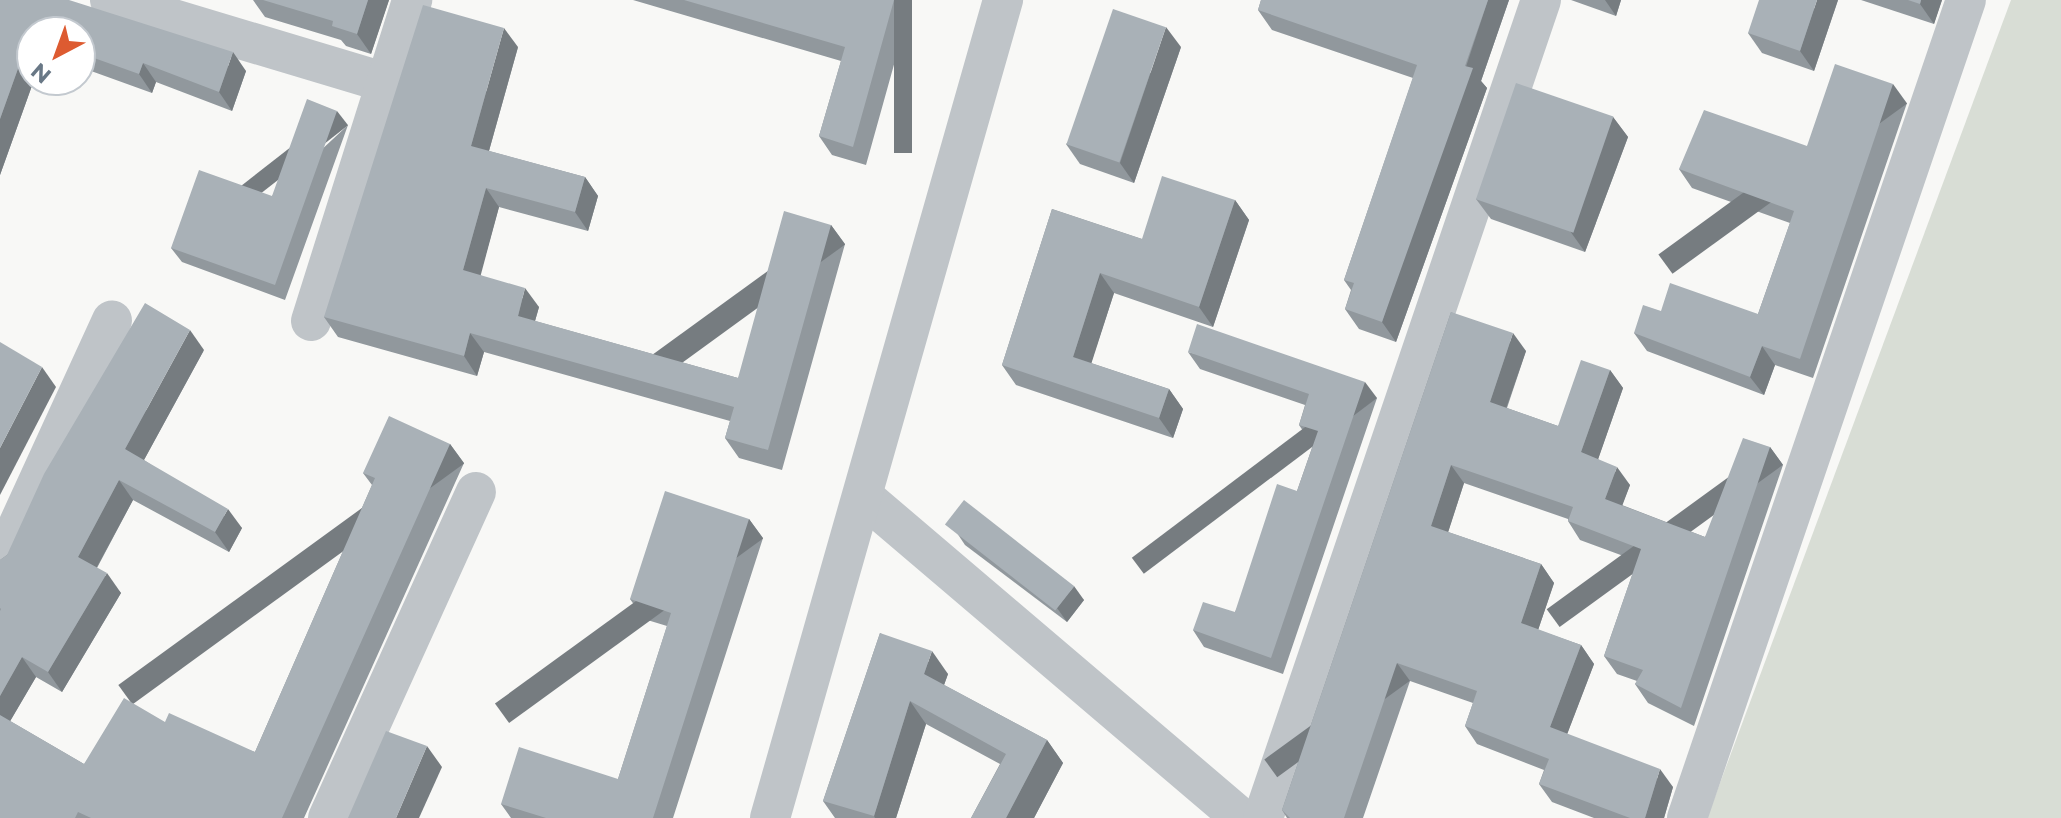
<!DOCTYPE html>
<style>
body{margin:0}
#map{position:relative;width:2061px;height:818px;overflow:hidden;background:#f8f8f6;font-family:Montserrat,sans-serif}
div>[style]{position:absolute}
.green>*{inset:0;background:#d8ddd5}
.minor>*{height:40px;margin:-20px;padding:0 20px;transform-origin:20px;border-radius:20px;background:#bfc4c8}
.wall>*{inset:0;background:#91989d}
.shaded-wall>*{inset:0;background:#767c80;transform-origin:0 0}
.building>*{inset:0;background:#a9b1b7;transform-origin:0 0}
span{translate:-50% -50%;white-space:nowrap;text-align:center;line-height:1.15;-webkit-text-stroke:8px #fff;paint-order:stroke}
.north{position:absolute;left:16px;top:16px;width:80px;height:80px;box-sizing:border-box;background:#fff;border:2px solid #c3c9cf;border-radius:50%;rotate:221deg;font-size:22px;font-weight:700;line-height:32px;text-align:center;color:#697886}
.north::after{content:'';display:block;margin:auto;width:28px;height:36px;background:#dd5b31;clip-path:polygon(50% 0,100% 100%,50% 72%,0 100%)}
</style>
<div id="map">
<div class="green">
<i style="clip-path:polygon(2011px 0,2061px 0,2061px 818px,1707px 818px)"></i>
</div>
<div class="minor">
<i style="left:110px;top:0;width:286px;rotate:16.7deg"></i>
<i style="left:311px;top:321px;width:337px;rotate:-72.5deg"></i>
<i style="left:865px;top:498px;width:494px;rotate:40.4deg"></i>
<i style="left:0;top:565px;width:269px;rotate:-65.4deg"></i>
<i style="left:328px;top:818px;width:358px;rotate:-65.6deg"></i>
<i style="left:770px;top:818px;width:851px;rotate:-74.1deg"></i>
<i style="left:1263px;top:818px;width:864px;rotate:-71.23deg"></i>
<i style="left:1687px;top:818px;width:864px;rotate:-71.17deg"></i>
</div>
<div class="wall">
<i style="clip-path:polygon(0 0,246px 71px,232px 111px,156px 82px,152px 93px,80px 67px,80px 32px,32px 32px,32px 80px,34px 80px,0 175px)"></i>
<i style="clip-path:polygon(253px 0,389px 0,371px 54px,346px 46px,341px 40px,265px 17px)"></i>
<i style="clip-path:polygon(633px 0,912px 0,866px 165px,832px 155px,819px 136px,841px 61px)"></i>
<i style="clip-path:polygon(1261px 0,1509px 0,1481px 81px,1487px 88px,1396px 342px,1359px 329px,1345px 309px,1351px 290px,1344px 280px,1413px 78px,1272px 30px,1258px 10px)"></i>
<i style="clip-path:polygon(1571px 0,1621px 0,1616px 16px)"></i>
<i style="clip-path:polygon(1838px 0,1814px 71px,1762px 53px,1748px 33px)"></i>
<i style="clip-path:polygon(1861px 0,1942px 0,1934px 24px)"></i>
<i style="clip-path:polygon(518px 47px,489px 151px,585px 177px,598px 196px,588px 231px,499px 207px,480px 275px,539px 307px,535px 321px,738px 378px,831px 225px,845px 244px,782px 470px,739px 458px,725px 438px,730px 421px,484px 352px,477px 376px,338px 337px,324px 317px)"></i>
<i style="clip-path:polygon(1181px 47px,1134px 183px,1080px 164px,1066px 144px)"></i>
<i style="clip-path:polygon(1907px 103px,1813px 378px,1775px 365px,1764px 395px,1647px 351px,1634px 333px,1661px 311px,1758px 314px,1790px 223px,1692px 188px,1679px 169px,1807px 146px)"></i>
<i style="clip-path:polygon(1613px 117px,1628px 137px,1585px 252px,1491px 219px,1476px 199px)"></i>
<i style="clip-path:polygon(348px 125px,285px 300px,182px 262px,171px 248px,272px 196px)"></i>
<i style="clip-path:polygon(1235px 200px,1249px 220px,1213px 327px,1114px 293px,1091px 363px,1169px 389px,1183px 409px,1173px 438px,1016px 385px,1002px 365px,1052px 209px,1142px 239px)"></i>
<i style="clip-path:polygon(1451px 312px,1526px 351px,1507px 408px,1558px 426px,1610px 370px,1623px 388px,1598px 459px,1630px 485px,1622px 505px,1705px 537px,1770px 447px,1783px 465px,1694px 726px,1648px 703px,1635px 684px,1637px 681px,1617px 674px,1604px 656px,1637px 561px,1580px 540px,1568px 521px,1568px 519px,1464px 483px,1448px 532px,1541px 564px,1554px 583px,1538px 630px,1581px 645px,1594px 664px,1567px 734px,1673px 787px,1664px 818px,1594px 818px,1552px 802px,1539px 784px,1544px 770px,1477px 744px,1465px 726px,1473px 703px,1410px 681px,1363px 818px,1287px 818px,1282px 810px)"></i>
<i style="clip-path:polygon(204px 350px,144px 460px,242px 528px,229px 552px,133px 500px,97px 568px,121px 593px,62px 692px,36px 677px,10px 721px,84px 764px,165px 722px,255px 752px,372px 485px,363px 473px,450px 444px,464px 463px,304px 818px,0 818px,0 560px,7px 555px)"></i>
<i style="clip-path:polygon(1188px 352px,1377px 398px,1283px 674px,1204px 647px,1193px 630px,1235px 612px,1297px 491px,1314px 442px,1310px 441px,1299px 425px,1305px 405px,1200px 369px)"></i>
<i style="clip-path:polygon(749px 519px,763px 538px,673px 818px,511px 818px,501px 804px,618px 779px,667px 626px,644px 619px,630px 599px)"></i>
<i style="clip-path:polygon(955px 530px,1084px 600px,1067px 622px,965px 545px)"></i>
<i style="clip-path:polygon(880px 633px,948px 674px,944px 685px,1047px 740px,1063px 763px,1034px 818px,971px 818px,1000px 764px,926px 724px,896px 818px,835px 818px,823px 801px)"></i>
</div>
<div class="shaded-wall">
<i style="clip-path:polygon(368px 0,389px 0,371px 54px,357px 34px)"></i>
<i style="left:894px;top:0;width:18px;height:153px"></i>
<i style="clip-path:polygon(1488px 0,1509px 0,1481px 81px,1487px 88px,1396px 342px,1382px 322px)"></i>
<i style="clip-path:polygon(1605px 0,1621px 0,1616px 16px)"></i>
<i style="clip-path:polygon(1817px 0,1838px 0,1814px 71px,1800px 51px)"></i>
<i style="clip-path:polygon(1921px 0,1942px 0,1934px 24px,1920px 4px)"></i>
<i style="clip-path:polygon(1166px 27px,1181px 47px,1134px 183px,1120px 163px)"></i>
<i style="clip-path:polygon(504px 28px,518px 47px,485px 165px,471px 146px)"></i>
<i style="clip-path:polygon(30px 35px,32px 37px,32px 80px,34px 80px,0 175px,0 119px)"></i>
<i style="clip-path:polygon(233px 52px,246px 71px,232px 111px,219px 92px)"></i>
<i style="clip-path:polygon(143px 63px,156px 82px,152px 93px,139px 74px)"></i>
<i style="left:1893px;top:84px;width:24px;height:290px;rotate:54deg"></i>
<i style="left:337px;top:111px;width:18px;height:185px;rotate:52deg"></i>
<i style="clip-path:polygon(1613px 117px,1628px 137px,1585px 252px,1570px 231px)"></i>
<i style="clip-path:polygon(585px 177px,598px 196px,588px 231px,575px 212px)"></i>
<i style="clip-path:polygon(486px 188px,499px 207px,477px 289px,463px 270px)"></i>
<i style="clip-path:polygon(1235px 200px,1249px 220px,1213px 327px,1199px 307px)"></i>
<i style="left:831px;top:225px;width:24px;height:234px;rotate:54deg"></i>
<i style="clip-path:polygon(1100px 273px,1114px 293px,1087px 377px,1073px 357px)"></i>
<i style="clip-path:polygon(525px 288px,539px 307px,531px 335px,518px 316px)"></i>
<i style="clip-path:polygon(190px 330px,204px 350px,139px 469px,125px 449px)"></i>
<i style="clip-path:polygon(470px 333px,484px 352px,477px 376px,464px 356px)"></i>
<i style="clip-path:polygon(1513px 333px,1526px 351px,1502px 420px,1490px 402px)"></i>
<i style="clip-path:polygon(1762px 346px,1775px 365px,1764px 395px,1750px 377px)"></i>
<i style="clip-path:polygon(42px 367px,56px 387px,0 495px,0 448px)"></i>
<i style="clip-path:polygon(1610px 370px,1623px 388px,1594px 471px,1581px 452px)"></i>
<i style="left:1365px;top:382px;width:20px;height:292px;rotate:53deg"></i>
<i style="clip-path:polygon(1169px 389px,1183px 409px,1173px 438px,1159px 418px)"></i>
<i style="left:450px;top:444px;width:24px;height:410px;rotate:54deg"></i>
<i style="left:1770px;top:447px;width:22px;height:276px;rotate:54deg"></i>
<i style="clip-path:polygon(1451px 465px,1464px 483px,1444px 545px,1431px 526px)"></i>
<i style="clip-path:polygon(1617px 467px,1630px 485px,1618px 517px,1605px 499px)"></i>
<i style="clip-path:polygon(119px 480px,133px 500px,92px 576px,78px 557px)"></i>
<i style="clip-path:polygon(228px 509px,242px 528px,229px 552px,215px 532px)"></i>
<i style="left:749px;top:519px;width:24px;height:314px;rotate:54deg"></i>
<i style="clip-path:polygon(1541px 564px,1554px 583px,1534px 642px,1521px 623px)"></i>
<i style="clip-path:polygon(107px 573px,121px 593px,62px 692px,48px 672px)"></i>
<i style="clip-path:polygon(1074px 586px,1084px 600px,1067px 622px,1057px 608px)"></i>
<i style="clip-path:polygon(1581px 645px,1594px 664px,1563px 745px,1550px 727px)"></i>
<i style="clip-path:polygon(932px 651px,948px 674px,940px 696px,924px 674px)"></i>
<i style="clip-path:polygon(22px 657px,36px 677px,5px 730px,0 722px,0 696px)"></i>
<i style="left:1397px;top:663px;width:22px;height:164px;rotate:54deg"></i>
<i style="clip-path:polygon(910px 701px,926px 724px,896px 818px,875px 818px,874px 816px)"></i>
<i style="clip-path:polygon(1047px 740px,1063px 763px,1034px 818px,1006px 818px)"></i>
<i style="clip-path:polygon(427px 746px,442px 767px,419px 818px,396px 818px)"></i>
<i style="clip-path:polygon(1660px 769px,1673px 787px,1664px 818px,1645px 818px)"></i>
</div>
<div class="building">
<i style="clip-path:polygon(0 0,69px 0,233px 52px,219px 92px,143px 63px,139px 74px,80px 53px,80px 32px,32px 32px,32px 35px,30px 35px,0 119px)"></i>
<i style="clip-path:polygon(263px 0,368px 0,357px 34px,332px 26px,333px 21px)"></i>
<i style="clip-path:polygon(684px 0,894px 0,853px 147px,819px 136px,845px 47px)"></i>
<i style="clip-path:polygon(1261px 0,1488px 0,1465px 66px,1473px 68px,1382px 322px,1345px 309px,1354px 283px,1344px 280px,1417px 65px,1258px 10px)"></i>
<i style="clip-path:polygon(1759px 0,1817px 0,1800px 51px,1748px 33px)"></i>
<i style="clip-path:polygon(1908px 0,1921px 0,1920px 4px)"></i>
<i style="clip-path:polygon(423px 5px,504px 28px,471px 146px,585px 177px,575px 212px,486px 188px,463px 270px,525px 288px,518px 316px,738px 378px,784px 211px,831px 225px,768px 450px,725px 438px,734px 407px,470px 333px,464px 356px,324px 317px)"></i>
<i style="left:1113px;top:9px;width:56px;height:143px;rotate:19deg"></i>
<i style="clip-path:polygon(1835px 64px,1893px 84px,1800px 359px,1762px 346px,1750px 377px,1634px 333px,1643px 305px,1661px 311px,1670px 283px,1758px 314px,1794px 211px,1679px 169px,1704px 110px,1807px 146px)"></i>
<i style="left:1516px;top:83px;width:103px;height:123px;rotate:19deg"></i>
<i style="clip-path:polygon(307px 99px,337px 111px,275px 285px,171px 248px,199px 170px,272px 196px)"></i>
<i style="clip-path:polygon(1162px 176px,1235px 200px,1199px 307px,1100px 273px,1073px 357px,1169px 389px,1159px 418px,1002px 365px,1052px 209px,1142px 239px)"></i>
<i style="clip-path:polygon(145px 303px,190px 330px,125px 449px,228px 509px,215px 532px,119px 480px,78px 557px,107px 573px,48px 672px,22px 657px,0 696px,0 611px,1px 609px,0 608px,0 560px,7px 555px,44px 474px)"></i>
<i style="clip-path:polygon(1451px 312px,1513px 333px,1490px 402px,1558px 426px,1581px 360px,1610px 370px,1581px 452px,1617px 467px,1605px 499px,1705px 537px,1743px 438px,1770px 447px,1681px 708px,1635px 684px,1643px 670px,1604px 656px,1641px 549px,1568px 521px,1573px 507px,1451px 465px,1431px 526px,1541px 564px,1521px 623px,1581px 645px,1550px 727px,1660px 769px,1645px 818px,1630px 818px,1539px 784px,1549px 759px,1465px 726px,1477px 691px,1397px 663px,1344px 818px,1290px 818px,1282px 810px)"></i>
<i style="clip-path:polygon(1197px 324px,1365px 382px,1271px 658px,1193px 630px,1203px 602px,1235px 612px,1277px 484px,1297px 491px,1318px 431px,1299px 425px,1309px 394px,1188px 352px)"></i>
<i style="clip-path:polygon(0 342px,42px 367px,0 448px)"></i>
<i style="clip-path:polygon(389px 416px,450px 444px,282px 818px,91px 818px,78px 812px,75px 818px,0 818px,0 715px,84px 764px,124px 698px,165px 722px,169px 713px,255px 752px,375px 478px,363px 473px)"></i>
<i style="clip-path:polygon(665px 491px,749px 519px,653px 818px,546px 818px,501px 804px,519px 747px,618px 779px,671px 613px,630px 599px)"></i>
<i style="left:964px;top:500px;width:140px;height:31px;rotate:38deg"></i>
<i style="clip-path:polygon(880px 633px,932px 651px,924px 674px,1047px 740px,1006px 818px,971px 818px,1006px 754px,910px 701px,874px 816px,823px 801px)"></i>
<i style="clip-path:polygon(386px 731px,427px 746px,396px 818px,348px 818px)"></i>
</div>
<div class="north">N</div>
</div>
